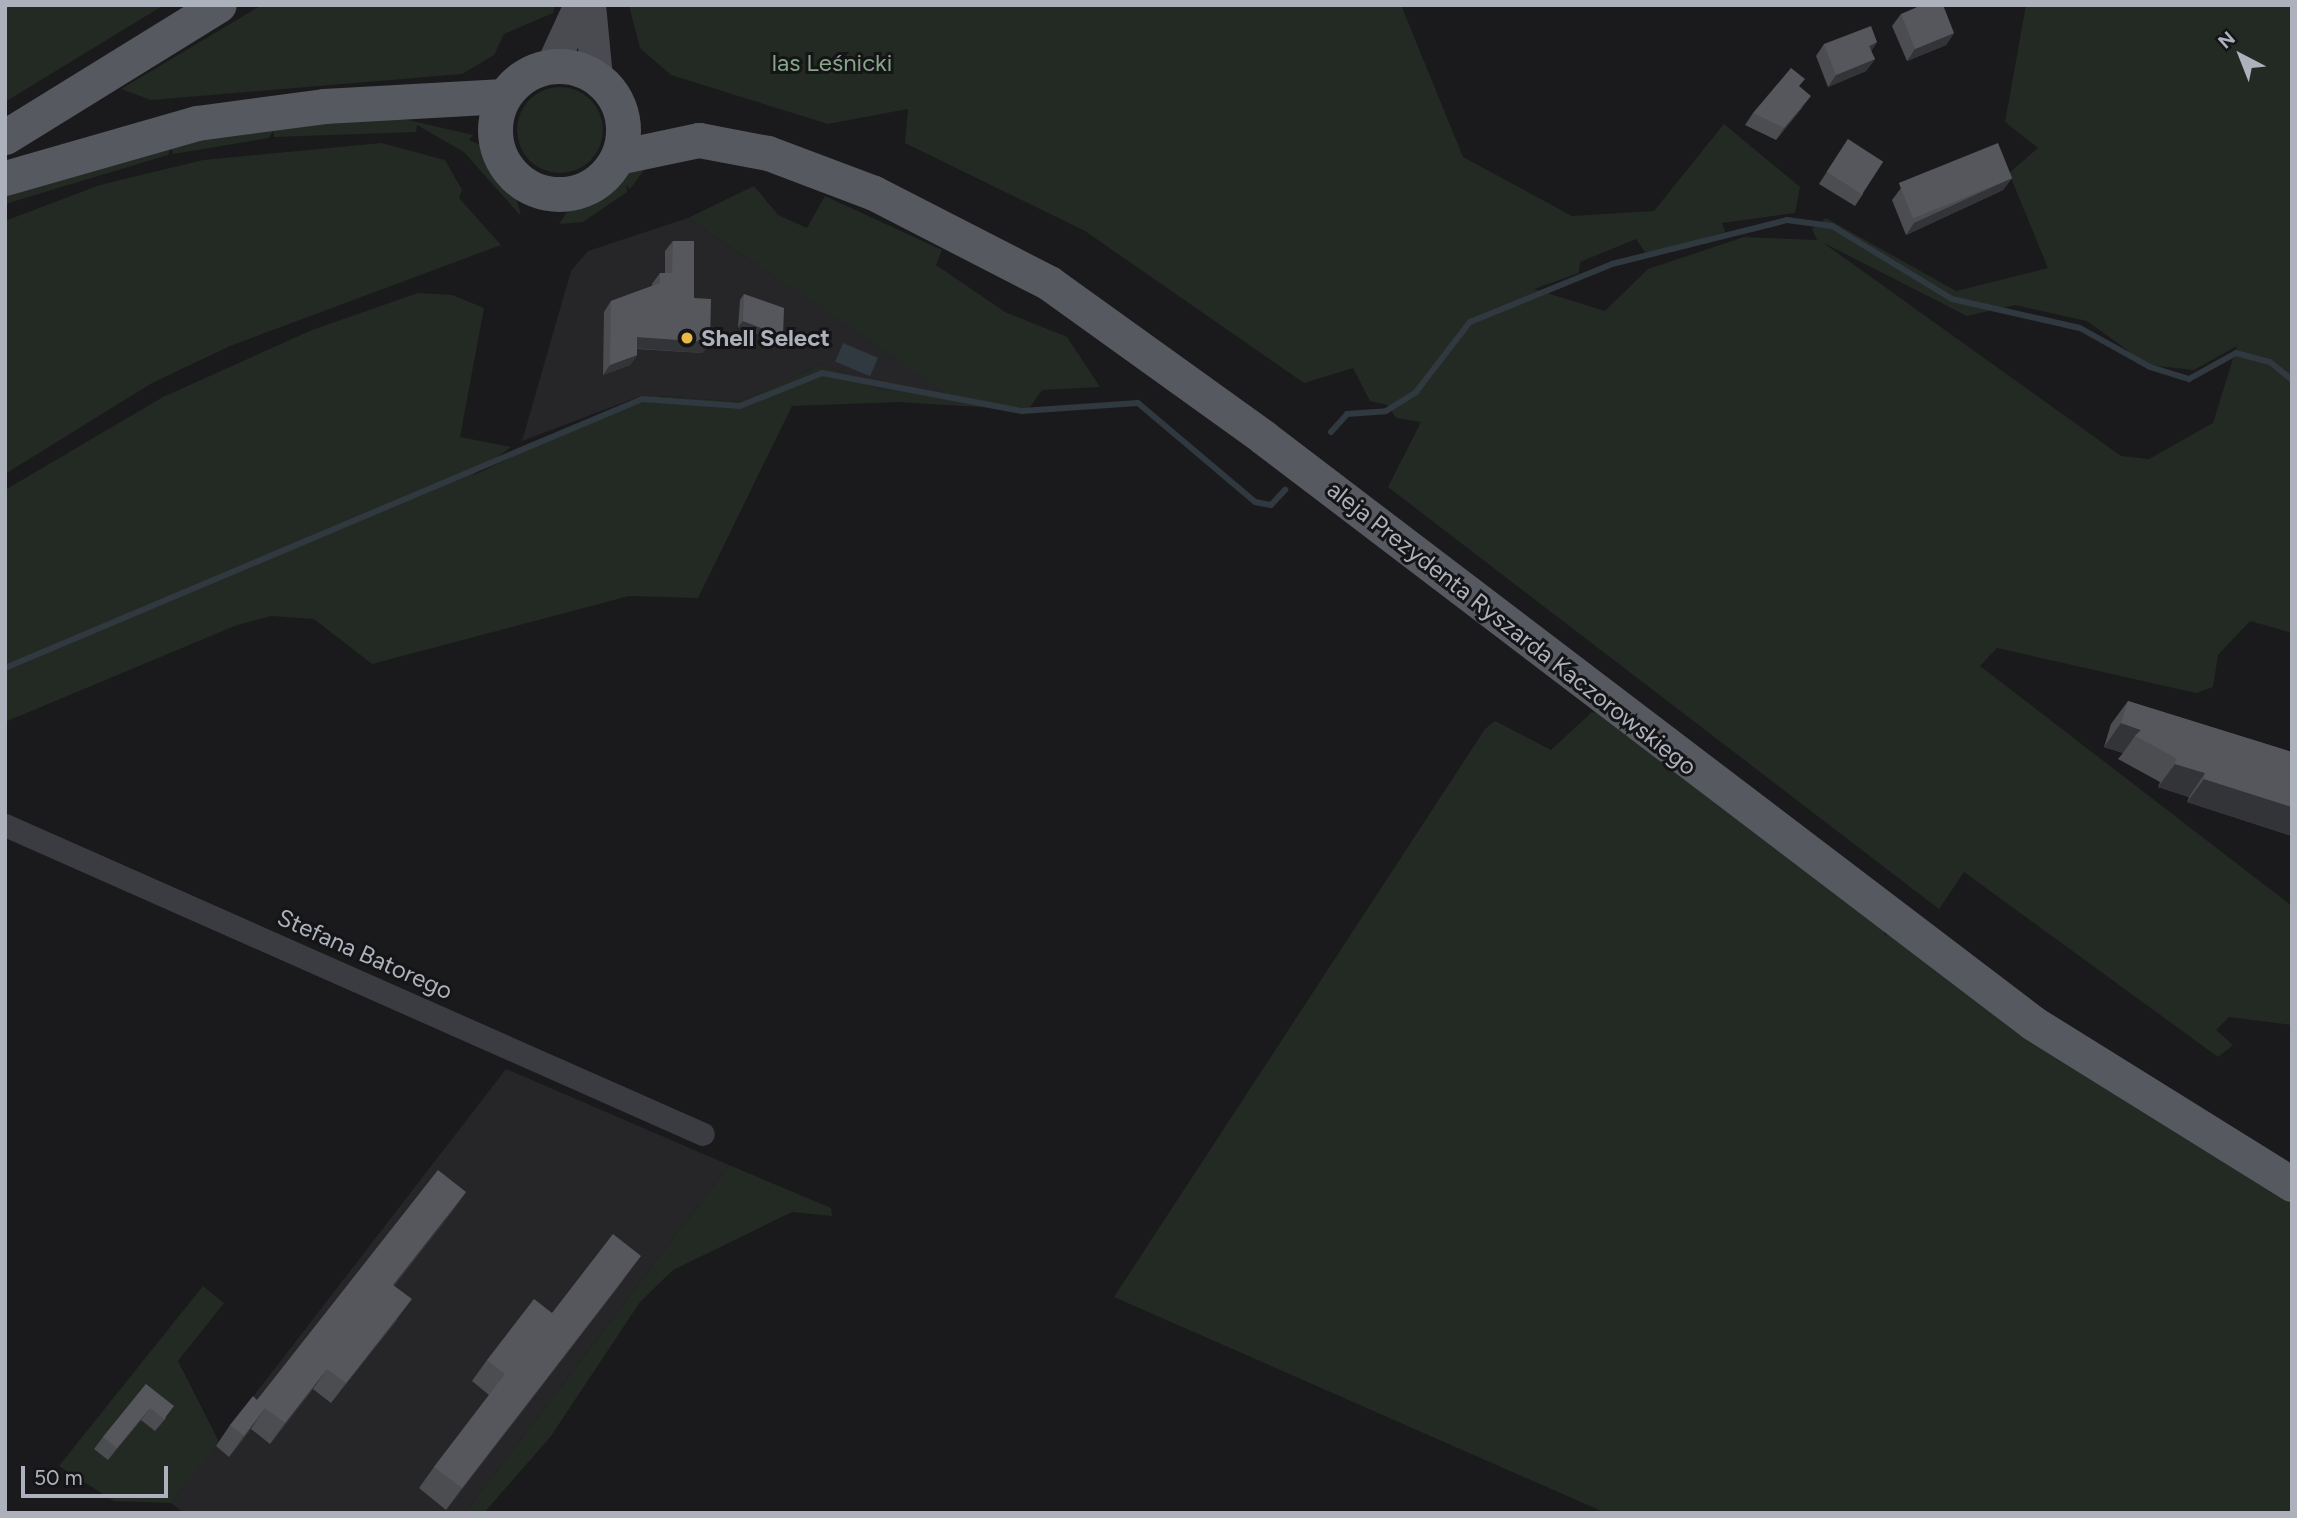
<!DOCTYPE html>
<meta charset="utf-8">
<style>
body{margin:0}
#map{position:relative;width:2297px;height:1518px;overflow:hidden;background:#1a1a1c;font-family:Figtree,sans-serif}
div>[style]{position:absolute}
.built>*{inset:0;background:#262629}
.green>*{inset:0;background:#222a23}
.round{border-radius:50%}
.water>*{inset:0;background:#303840;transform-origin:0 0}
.stream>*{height:6px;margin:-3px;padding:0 3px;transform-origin:3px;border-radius:3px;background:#303840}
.street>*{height:23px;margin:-11.5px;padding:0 11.5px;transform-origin:11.5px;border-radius:11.5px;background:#3b3c41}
.secondary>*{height:32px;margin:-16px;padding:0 16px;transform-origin:16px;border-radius:16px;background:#494b51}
.primary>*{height:35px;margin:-17.5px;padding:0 17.5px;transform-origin:17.5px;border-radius:17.5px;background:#575960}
.primary>.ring{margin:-17.5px;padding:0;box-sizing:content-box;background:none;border:35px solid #575960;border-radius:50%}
.wall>*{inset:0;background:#4b4d51}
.shaded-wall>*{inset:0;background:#333437}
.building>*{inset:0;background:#56575c;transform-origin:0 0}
.dots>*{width:19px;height:19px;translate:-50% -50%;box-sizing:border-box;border:4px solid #151517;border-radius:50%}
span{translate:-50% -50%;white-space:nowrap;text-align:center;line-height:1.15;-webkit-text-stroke:6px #151517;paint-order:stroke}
.park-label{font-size:24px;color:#86a589}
.poi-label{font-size:24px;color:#adb1bb;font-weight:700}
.left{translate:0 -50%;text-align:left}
.street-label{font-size:24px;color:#adb1bb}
.frame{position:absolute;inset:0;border:7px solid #adb1bb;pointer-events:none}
.north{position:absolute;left:2206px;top:21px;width:70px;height:70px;-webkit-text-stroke:5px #151517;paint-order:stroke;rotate:318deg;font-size:19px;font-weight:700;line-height:28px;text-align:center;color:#adb1bb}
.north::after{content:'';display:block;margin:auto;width:24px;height:32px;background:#adb1bb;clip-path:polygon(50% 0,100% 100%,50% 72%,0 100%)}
.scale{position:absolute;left:21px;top:1466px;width:147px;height:32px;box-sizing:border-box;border:4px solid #adb1bb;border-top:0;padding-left:9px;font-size:21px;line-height:24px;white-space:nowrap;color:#adb1bb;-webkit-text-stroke:5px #151517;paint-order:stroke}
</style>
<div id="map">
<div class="built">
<i style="clip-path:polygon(688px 218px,809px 300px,949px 395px,881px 390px,822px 364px,740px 402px,643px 395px,522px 441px,571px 271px,588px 251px)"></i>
<i style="clip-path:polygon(506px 1069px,729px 1165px,465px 1513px,184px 1513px,171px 1503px)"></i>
</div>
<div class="green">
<i style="clip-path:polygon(5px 5px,164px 5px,5px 102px)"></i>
<i style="clip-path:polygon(262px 5px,555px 5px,553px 13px,504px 34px,494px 55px,462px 74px,151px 100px,121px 89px)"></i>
<i style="clip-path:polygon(evenodd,629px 5px,1401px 5px,1463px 157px,1572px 216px,1654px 211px,1724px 124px,1800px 187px,1795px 213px,1722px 223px,1725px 232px,1647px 255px,1636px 239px,1580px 262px,1579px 273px,1534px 289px,1605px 311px,1648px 269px,1744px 237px,1817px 240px,1812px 229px,1826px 218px,1956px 291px,2048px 268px,2009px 173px,2038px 148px,2005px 122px,2026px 5px,2292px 5px,2292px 633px,2250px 621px,2218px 655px,2213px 687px,2196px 693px,1997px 648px,1980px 666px,2292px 906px,2292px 1025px,2229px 1017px,2216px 1030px,2233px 1045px,2218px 1057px,1964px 872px,1939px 909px,1388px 487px,1421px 422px,1396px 418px,1387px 405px,1370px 401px,1353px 368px,1304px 383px,1085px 231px,905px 143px,908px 109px,828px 124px,671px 75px,640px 48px,629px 5px,1822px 242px,1967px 316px,2015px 305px,2087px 321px,2148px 365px,2194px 370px,2237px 346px,2213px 423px,2149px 459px,2121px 456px,1822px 242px)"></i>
<i class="round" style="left:517px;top:87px;width:86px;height:86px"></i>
<i style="clip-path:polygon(395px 117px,473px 135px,469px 140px,485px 147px,515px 194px,521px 216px,464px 152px,417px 125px,416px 132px,274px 137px,273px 131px,269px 138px,173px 154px,171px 148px,168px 155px,5px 204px,5px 191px,243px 129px)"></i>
<i style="clip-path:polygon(381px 143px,445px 160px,462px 190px,459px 198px,501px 245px,230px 346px,152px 383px,5px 474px,5px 221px,100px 185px,203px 160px)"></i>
<i style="clip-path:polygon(630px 166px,645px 169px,630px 189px,626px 185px,627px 192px,583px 222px,559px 224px,568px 210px,605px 192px)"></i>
<i style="clip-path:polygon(754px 186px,778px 215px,807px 228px,825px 196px,942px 250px,936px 265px,1005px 312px,1067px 337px,1100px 387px,1042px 390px,1028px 410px,899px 402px,792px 406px,698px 598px,629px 596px,372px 664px,314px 619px,271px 616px,237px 625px,5px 722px,5px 490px,163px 397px,312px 330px,418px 293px,452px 295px,484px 308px,460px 437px,511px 447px,472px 476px,643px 395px,740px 402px,822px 364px,881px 390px,947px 394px,688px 218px)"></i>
<i style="clip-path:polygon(1592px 712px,1602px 714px,1884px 929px,1885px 936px,1889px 932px,2290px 1203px,2292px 1513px,1606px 1513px,1114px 1297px,1485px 729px,1495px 721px,1551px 750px)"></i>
<i style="clip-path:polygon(729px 1165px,831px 1208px,832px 1216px,792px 1212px,673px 1270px,640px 1302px,551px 1436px,484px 1513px,465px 1513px)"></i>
<i style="clip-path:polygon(203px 1286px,224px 1303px,178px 1361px,219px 1442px,171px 1503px,114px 1501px,59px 1466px)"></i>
</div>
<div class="water">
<i style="left:843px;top:343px;width:38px;height:20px;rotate:23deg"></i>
</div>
<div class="stream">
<i style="left:5px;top:6px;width:2px;rotate:-27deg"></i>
<i style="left:1331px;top:432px;width:24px;rotate:-48deg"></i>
<i style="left:1347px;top:414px;width:39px;rotate:-4deg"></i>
<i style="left:1386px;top:411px;width:36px;rotate:-32deg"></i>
<i style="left:1416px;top:392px;width:88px;rotate:-52.4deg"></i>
<i style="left:1470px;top:322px;width:153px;rotate:-22.2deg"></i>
<i style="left:1612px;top:264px;width:180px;rotate:-14.1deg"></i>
<i style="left:1787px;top:220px;width:45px;rotate:7.6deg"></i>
<i style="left:1832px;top:226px;width:140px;rotate:31.3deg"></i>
<i style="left:1952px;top:299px;width:131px;rotate:12.8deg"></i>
<i style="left:2080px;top:328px;width:80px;rotate:29.1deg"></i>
<i style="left:2150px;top:367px;width:41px;rotate:17.1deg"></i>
<i style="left:2189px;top:379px;width:54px;rotate:-29deg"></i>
<i style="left:2236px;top:353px;width:35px;rotate:15deg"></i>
<i style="left:2270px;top:362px;width:28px;rotate:39deg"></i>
<i style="left:5px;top:668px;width:691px;rotate:-22.89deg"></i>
<i style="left:642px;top:399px;width:98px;rotate:4.1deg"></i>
<i style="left:740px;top:406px;width:88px;rotate:-21.9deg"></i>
<i style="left:822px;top:373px;width:204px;rotate:10.8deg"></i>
<i style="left:1022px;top:411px;width:116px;rotate:-3.9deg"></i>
<i style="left:1138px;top:403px;width:153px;rotate:40.2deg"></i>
<i style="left:1255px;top:502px;width:16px;rotate:11deg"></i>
<i style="left:1271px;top:505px;width:21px;rotate:-47deg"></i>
</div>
<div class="street">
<i style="left:5px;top:825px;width:763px;rotate:23.88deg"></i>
</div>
<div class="secondary">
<i style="left:590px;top:5px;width:73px;rotate:84.5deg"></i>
<i style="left:552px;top:66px;width:67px;rotate:-65.3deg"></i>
</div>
<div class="primary">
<i class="ring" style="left:495px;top:66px;width:93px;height:93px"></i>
<i style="left:5px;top:137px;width:251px;rotate:-31.7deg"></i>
<i style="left:618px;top:157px;width:83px;rotate:-11.9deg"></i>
<i style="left:699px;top:140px;width:70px;rotate:10.7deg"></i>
<i style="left:768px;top:153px;width:113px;rotate:20.7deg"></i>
<i style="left:874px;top:193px;width:197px;rotate:27.2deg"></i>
<i style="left:1049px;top:283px;width:264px;rotate:35.7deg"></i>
<i style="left:1263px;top:437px;width:968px;rotate:37.27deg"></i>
<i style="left:2033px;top:1023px;width:305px;rotate:31.9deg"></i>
<i style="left:5px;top:178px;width:200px;rotate:-16deg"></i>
<i style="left:197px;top:123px;width:128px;rotate:-7.6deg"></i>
<i style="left:324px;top:106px;width:180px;rotate:-3.2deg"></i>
</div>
<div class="wall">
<i style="clip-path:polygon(1901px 14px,1954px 33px,1946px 45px,1907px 61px,1892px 26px)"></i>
<i style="clip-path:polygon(1877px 42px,1871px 51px,1875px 59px,1866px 71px,1828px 87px,1816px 56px,1824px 44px)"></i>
<i style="clip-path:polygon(1800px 87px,1802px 108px,1776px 140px,1745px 125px,1753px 113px)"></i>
<i style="clip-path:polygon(1848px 139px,1863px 194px,1855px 206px,1819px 184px)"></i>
<i style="clip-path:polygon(2012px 178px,2003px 190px,1906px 235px,1892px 200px,1901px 188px)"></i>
<i style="clip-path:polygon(673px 241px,694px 298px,703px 353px,637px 349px,637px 355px,630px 365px,603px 375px,604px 312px,611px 301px,652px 286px,652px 284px,660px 273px,665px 273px,665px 251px)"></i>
<i style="clip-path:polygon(744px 294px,779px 341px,738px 327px,740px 300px)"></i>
<i style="clip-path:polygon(2128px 701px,2292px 752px,2292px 836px,2187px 802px,2189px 797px,2158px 787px,2160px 782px,2118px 759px,2123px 753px,2104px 747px,2111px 724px)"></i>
<i style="clip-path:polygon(466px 1192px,451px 1213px,394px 1286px,397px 1320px,331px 1403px,313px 1389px,270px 1444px,251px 1429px,229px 1457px,216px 1446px,230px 1425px,257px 1400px)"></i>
<i style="clip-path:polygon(625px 1278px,446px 1510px,419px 1488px,434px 1467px,489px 1395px,472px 1381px,487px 1360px,552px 1313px)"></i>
<i style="clip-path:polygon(146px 1384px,166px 1418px,155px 1431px,141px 1420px,108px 1460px,94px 1449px,103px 1437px)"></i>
</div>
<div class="shaded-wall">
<i style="clip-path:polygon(1954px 33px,1946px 45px,1907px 61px,1915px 49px)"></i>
<i style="clip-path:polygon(1877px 42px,1869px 54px,1869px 46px)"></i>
<i style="clip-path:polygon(1875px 59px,1866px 71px,1828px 87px,1836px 75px)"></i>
<i style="clip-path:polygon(1811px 96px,1802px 108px,1776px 140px,1784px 128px)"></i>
<i style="clip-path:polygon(2012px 178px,2003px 190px,1906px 235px,1914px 223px)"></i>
<i style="clip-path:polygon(743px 321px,783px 336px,779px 341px,738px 327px)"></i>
<i style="clip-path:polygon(637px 337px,710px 342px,703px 353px,630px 348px)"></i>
<i style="clip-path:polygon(637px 355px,630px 365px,603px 375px,610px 365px)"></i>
<i style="clip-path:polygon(2121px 723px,2141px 730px,2135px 736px,2123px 753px,2104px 747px)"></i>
<i style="clip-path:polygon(2175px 764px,2205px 773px,2189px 797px,2158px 787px)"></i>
<i style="clip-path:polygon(2204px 779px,2292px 807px,2292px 836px,2187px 802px)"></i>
<i style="clip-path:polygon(466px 1192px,451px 1213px,379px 1306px,393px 1285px)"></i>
<i style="clip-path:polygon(641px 1256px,625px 1278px,446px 1510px,462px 1488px)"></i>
<i style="clip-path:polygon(412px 1299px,397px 1320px,331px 1403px,346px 1383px)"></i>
<i style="clip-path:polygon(327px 1369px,313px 1389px,270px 1444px,285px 1423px)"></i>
<i style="clip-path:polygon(150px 1408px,141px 1420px,108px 1460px,117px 1448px)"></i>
<i style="clip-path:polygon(265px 1408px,251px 1429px,229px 1457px,244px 1436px)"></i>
</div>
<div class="building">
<i style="clip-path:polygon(1922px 5px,1943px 5px,1954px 33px,1915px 49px,1901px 14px)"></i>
<i style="clip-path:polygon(1871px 26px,1877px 42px,1869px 46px,1875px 59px,1836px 75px,1824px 44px)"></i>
<i style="clip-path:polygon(1791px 68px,1805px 79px,1799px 86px,1811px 96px,1784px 128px,1753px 113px)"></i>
<i style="left:1848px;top:139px;width:42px;height:39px;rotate:33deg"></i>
<i style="left:1998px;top:143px;width:38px;height:107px;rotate:68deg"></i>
<i style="clip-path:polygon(673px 241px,694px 241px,694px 298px,711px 299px,710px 342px,637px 337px,637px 355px,610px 365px,611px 301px,660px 283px,660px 273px,672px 273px)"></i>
<i style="clip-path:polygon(744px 294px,784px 308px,783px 336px,743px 321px)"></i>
<i style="clip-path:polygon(2128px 701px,2292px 752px,2292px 807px,2204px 779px,2205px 773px,2175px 764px,2176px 758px,2135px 736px,2141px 730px,2121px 723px)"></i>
<i style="clip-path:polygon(438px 1170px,466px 1192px,393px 1285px,412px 1299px,346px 1383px,327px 1369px,285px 1423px,265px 1408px,244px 1436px,230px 1425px,253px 1396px,257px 1400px)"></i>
<i style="clip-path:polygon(613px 1234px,641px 1256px,462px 1488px,434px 1467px,505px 1374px,487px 1360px,534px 1299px,552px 1313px)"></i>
<i style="clip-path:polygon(146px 1384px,174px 1406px,164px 1419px,150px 1408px,117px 1448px,103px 1437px)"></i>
</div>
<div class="dots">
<i style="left:687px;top:338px;background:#e9b845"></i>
</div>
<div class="park-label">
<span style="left:832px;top:63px">las Leśnicki</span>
</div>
<div class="poi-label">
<span class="left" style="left:701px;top:338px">Shell Select</span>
</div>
<div class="street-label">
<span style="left:1512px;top:628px;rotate:38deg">aleja Prezydenta Ryszarda Kaczorowskiego</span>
<span style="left:365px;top:954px;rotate:24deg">Stefana Batorego</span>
</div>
<div class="frame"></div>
<div class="north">N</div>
<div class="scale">50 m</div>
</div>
